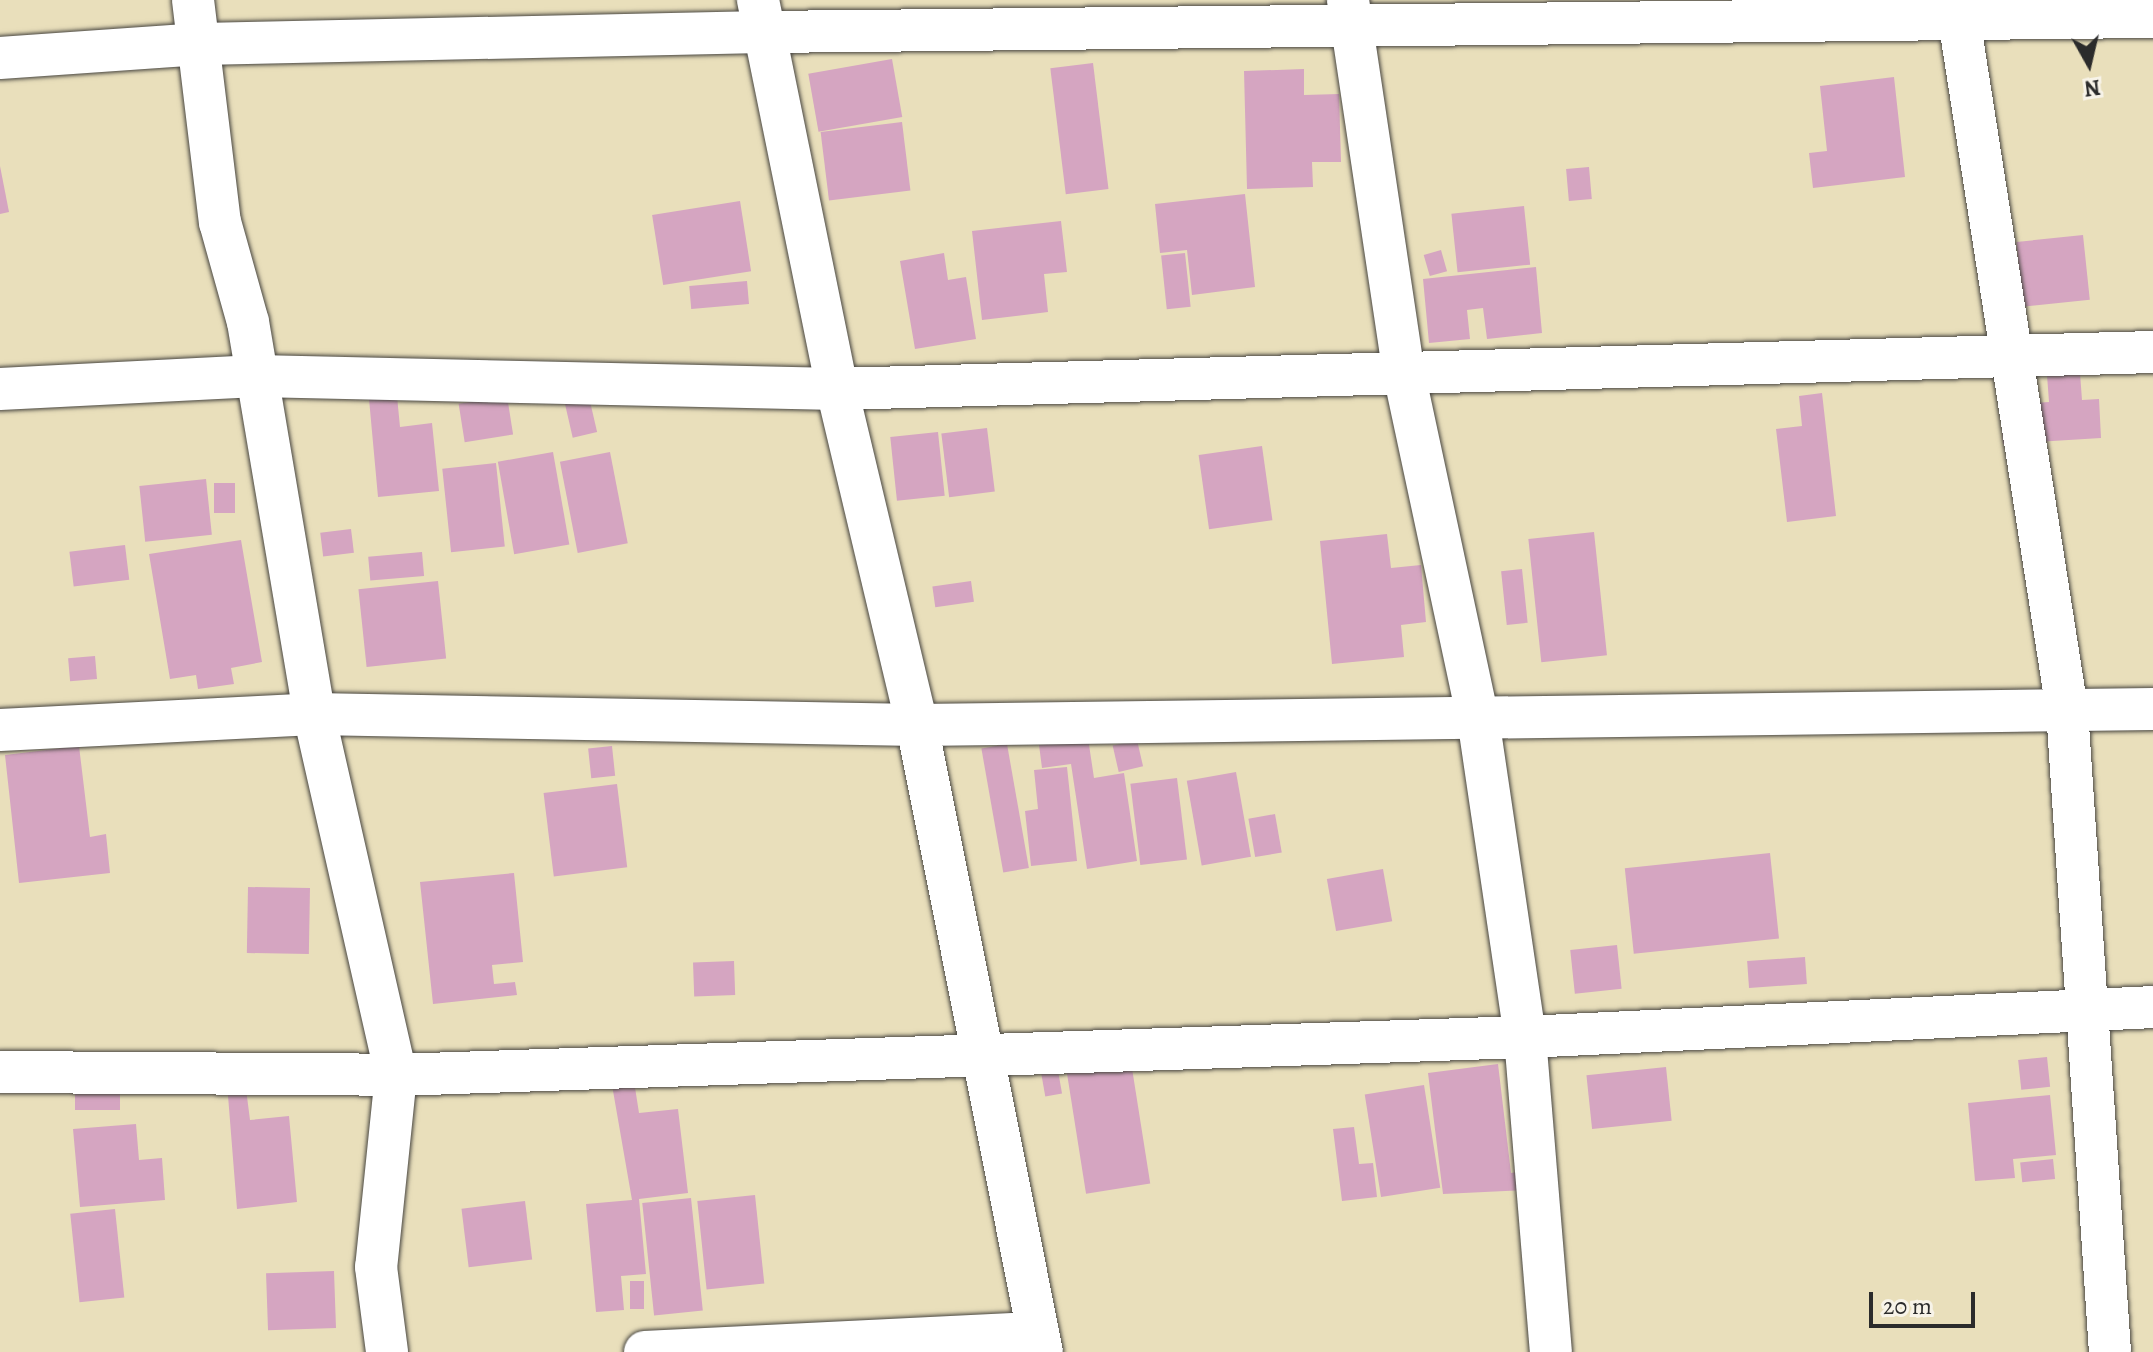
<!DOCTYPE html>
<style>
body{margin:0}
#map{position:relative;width:2153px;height:1352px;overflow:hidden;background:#e9dfbb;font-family:Alegreya,serif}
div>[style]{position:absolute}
.building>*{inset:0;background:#d5a5c1;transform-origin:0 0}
.roads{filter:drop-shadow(0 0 2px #484641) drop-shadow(0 0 2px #484641)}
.minor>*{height:42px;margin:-21px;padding:0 21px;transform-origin:21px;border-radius:21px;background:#fff}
span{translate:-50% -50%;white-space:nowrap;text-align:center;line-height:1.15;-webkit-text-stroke:7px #f7f3e8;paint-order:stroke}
.north{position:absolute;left:2049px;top:24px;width:80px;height:80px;-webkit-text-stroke:6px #f7f3e8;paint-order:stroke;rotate:172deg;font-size:22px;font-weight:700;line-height:32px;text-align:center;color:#2b2b2b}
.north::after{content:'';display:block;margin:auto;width:28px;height:36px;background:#2b2b2b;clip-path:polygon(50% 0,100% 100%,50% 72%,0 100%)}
.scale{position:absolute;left:1869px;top:1292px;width:106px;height:36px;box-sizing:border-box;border:4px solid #2b2b2b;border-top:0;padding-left:10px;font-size:24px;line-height:28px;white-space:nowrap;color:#2b2b2b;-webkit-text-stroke:6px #f7f3e8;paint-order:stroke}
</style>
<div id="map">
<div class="building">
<i style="left:892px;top:59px;width:59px;height:85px;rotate:80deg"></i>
<i style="left:1093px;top:63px;width:127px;height:43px;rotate:83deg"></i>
<i style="clip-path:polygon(1304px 69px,1304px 95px,1339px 94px,1341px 162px,1312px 162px,1313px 187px,1247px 189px,1244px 71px)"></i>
<i style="clip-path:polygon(1894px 77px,1905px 177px,1813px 188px,1809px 153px,1827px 151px,1820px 86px)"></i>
<i style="left:902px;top:122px;width:69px;height:82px;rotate:83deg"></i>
<i style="clip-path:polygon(0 166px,9px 212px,0 214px)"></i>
<i style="left:1589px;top:167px;width:32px;height:23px;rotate:85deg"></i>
<i style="clip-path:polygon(1245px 194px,1255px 287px,1192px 295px,1187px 250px,1160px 253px,1155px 204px)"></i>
<i style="left:740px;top:201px;width:71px;height:89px;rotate:81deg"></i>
<i style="left:1524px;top:206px;width:59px;height:73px;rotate:84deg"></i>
<i style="clip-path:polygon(1061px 221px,1067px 272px,1044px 274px,1048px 312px,982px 320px,972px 231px)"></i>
<i style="left:2083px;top:235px;width:65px;height:67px;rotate:84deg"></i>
<i style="left:1441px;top:250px;width:22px;height:18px;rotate:74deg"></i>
<i style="clip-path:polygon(944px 253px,948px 280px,966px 277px,976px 339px,915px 349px,900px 261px)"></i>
<i style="left:1185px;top:253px;width:54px;height:24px;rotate:84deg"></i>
<i style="clip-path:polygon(1536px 267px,1542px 333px,1487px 339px,1483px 308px,1467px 310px,1470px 339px,1429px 343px,1423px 279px)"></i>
<i style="left:747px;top:281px;width:23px;height:58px;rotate:85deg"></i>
<i style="clip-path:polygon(2080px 373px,2082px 400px,2099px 399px,2101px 438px,2003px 444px,1999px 376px,2035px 403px,2049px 402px,2047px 375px)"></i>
<i style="clip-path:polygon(1822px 393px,1836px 516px,1787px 522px,1776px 429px,1802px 426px,1799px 396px)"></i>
<i style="clip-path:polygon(397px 396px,400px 427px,432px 423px,439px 491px,378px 497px,369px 399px)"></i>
<i style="left:507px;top:396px;width:39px;height:49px;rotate:81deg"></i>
<i style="left:589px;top:397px;width:36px;height:25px;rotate:77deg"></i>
<i style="left:987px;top:428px;width:64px;height:46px;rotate:83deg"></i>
<i style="left:938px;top:432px;width:64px;height:48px;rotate:84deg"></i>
<i style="left:1262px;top:446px;width:75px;height:64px;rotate:82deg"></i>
<i style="left:553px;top:452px;width:94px;height:56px;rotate:80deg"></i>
<i style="left:610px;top:452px;width:93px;height:51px;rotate:79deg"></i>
<i style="left:496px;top:463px;width:84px;height:54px;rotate:84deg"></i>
<i style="left:206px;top:479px;width:56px;height:67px;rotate:84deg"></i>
<i style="left:214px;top:483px;width:21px;height:30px"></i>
<i style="left:351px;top:529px;width:24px;height:31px;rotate:83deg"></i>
<i style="left:1594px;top:532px;width:124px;height:66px;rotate:84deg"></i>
<i style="clip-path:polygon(1387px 534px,1391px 568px,1421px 565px,1426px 622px,1401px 625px,1404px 657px,1332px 664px,1320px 541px)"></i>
<i style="clip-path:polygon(241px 540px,262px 662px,231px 668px,234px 684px,198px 689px,196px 675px,170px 679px,149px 554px)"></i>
<i style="left:125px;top:545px;width:35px;height:56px;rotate:83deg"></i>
<i style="left:422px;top:552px;width:24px;height:54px;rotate:85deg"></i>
<i style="left:1522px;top:569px;width:54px;height:21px;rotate:84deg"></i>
<i style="left:438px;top:581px;width:78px;height:80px;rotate:84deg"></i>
<i style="left:971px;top:581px;width:21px;height:39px;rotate:82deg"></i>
<i style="left:95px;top:656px;width:23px;height:27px;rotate:85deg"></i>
<i style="clip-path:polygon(1088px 738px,1094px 778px,1124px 773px,1137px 861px,1087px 869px,1071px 764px,1042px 768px,1039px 745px)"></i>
<i style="left:1137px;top:740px;width:27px;height:25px;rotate:77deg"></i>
<i style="left:1007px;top:744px;width:126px;height:26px;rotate:80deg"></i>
<i style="clip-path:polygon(79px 746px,90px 837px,106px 834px,110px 873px,19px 883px,5px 755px)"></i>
<i style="left:612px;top:746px;width:30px;height:24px;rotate:84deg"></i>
<i style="clip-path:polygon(1067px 767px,1077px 861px,1031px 866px,1025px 811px,1038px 809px,1034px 770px)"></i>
<i style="left:1236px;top:772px;width:86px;height:50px;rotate:80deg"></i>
<i style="left:1177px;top:778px;width:82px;height:47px;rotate:83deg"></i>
<i style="left:617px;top:784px;width:84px;height:74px;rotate:83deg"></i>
<i style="left:1275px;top:814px;width:39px;height:27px;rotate:80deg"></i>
<i style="left:1770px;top:853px;width:86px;height:146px;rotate:84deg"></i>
<i style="left:1383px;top:869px;width:53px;height:57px;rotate:80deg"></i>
<i style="clip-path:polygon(514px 873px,523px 962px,492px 965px,494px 984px,515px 982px,517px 995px,433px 1004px,420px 882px)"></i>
<i style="left:248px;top:887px;width:62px;height:66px;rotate:1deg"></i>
<i style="left:1617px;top:945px;width:44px;height:47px;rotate:84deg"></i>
<i style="left:1805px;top:957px;width:27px;height:58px;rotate:86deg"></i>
<i style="left:734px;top:961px;width:34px;height:41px;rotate:88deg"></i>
<i style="left:2047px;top:1057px;width:30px;height:29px;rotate:84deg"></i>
<i style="left:1131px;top:1062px;width:123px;height:65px;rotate:81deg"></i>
<i style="clip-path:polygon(1498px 1064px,1511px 1173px,1542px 1168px,1545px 1189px,1443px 1194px,1428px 1073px)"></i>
<i style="left:1057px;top:1065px;width:29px;height:17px;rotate:80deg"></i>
<i style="left:1666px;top:1067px;width:54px;height:80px;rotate:84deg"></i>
<i style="left:75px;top:1081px;width:45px;height:29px"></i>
<i style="clip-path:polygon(245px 1081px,250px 1120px,289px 1116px,297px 1202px,237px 1209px,227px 1083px)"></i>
<i style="clip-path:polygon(634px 1081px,639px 1113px,678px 1109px,688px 1193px,639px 1199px,646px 1274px,621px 1276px,624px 1310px,596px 1312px,586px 1204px,632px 1200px,612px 1085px)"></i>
<i style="left:1424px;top:1085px;width:104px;height:60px;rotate:81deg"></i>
<i style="clip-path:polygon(2050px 1095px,2056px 1155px,2013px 1159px,2015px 1178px,1975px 1181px,1968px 1103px)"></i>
<i style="clip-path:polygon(136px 1124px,139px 1160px,162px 1158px,165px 1200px,80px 1207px,73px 1129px)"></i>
<i style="clip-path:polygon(1354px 1127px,1359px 1164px,1373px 1163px,1377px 1197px,1342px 1201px,1333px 1129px)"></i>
<i style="left:2053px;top:1159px;width:20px;height:33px;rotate:84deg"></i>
<i style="left:755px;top:1195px;width:89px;height:58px;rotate:84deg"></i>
<i style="left:691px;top:1198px;width:113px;height:49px;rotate:84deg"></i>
<i style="left:525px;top:1201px;width:59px;height:64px;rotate:83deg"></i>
<i style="left:115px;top:1209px;width:89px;height:45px;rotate:84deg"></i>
<i style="left:334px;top:1271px;width:57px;height:68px;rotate:88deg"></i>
<i style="left:644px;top:1281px;width:28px;height:14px;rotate:90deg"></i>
</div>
<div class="roads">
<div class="minor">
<i style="left:193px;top:0;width:224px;rotate:83.1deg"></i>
<i style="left:220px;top:222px;width:104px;rotate:74.4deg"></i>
<i style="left:248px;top:322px;width:398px;rotate:80.4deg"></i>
<i style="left:314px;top:714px;width:370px;rotate:77.2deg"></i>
<i style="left:396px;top:1075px;width:193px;rotate:95.9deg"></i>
<i style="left:376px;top:1267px;width:86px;rotate:82.6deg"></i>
<i style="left:758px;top:0;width:397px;rotate:78.5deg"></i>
<i style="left:837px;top:389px;width:345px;rotate:76.6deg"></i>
<i style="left:917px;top:725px;width:639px;rotate:78.73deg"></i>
<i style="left:1348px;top:0;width:373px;rotate:81.5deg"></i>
<i style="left:1403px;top:369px;width:357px;rotate:77.9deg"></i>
<i style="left:1478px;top:718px;width:322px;rotate:81.6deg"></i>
<i style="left:1525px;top:1037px;width:316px;rotate:85.3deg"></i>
<i style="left:1956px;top:0;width:719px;rotate:81.11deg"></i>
<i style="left:2067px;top:710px;width:643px;rotate:86.17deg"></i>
<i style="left:0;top:58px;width:201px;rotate:-4deg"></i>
<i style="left:201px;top:44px;width:562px;rotate:-1.22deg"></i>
<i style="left:763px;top:32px;width:1390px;rotate:-0.62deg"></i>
<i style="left:0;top:389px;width:257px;rotate:-2.9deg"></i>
<i style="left:257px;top:376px;width:580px;rotate:1.28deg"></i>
<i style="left:837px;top:389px;width:1317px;rotate:-1.61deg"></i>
<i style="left:0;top:730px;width:314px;rotate:-2.9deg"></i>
<i style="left:314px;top:714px;width:603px;rotate:1.05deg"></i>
<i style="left:917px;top:725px;width:1236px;rotate:-0.74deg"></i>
<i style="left:0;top:1072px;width:396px;rotate:0.4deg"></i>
<i style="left:396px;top:1075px;width:1130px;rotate:-1.93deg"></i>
<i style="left:1525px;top:1037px;width:629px;rotate:-2.73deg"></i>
<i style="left:645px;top:1352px;width:393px;rotate:-2.8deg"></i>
</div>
</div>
<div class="north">N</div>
<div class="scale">20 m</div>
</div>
